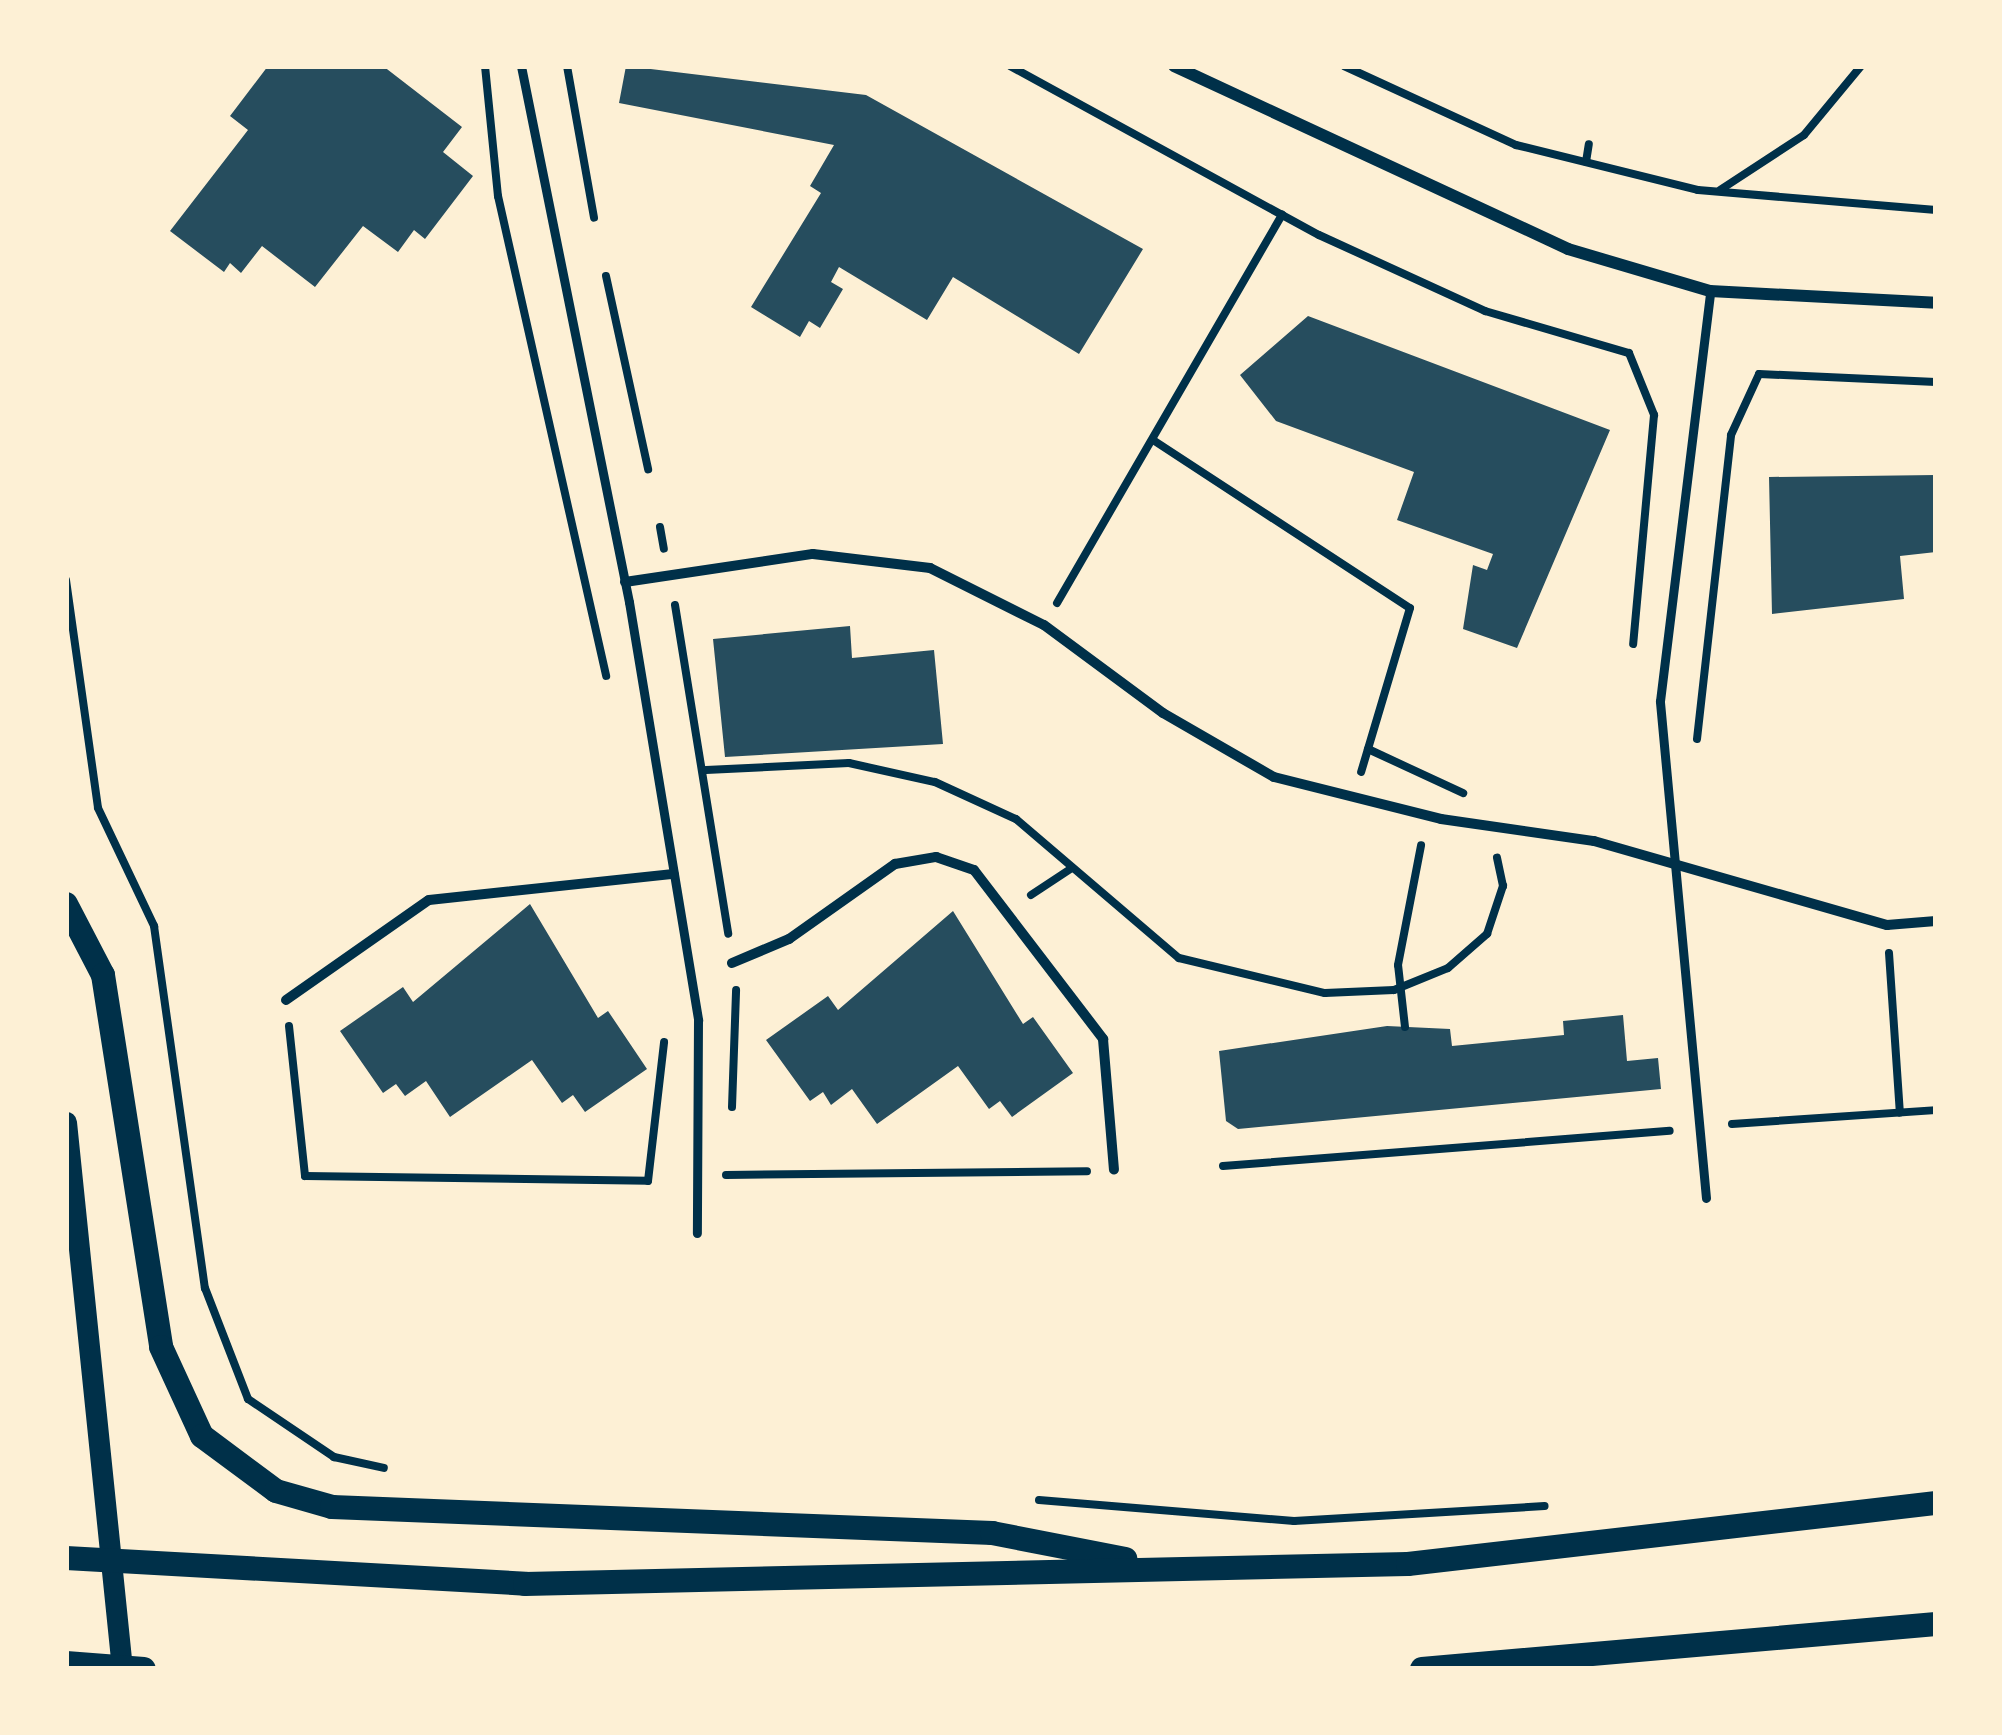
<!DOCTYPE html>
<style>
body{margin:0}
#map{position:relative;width:2002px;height:1735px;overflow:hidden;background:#fdf0d5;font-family:"Roboto Condensed",sans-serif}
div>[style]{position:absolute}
.building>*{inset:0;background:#264d5e}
.path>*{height:8px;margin:-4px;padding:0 4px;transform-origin:4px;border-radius:4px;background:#003049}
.service>*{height:9px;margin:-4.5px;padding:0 4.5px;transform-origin:4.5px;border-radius:4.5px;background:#003049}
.pedestrian>*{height:10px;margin:-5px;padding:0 5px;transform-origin:5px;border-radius:5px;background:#003049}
.minor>*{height:12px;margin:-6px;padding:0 6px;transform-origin:6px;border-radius:6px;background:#003049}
.tertiary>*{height:21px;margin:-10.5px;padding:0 10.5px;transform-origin:10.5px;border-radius:10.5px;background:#003049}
.secondary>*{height:24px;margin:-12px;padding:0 12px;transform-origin:12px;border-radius:12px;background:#003049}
span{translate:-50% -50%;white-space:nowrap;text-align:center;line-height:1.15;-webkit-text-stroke:9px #fdf0d5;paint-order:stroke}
.frame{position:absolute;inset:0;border:69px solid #fdf0d5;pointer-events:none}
</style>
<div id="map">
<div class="building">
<i style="clip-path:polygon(268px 66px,383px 66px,462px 127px,443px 152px,473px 176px,425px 239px,414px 230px,398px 252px,363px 226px,315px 287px,262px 246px,241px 273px,230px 263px,224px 272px,170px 231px,248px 130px,230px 116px)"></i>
<i style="clip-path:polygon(626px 66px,866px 95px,1143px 249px,1079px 354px,953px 277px,927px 320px,839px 267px,831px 282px,843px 289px,820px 328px,809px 321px,800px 337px,751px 307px,821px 193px,810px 186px,834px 145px,619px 103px)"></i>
<i style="clip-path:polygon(1308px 316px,1610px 430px,1517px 648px,1463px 629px,1473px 565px,1487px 570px,1493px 554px,1397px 520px,1414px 472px,1276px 421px,1240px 375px)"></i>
<i style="clip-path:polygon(1936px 475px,1936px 552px,1900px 556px,1904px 599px,1772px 614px,1769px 477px)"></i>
<i style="clip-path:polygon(850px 626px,852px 658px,934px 650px,943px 744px,725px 757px,713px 639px)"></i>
<i style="clip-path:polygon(530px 904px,598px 1018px,608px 1011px,647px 1069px,585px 1112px,573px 1095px,562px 1103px,532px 1060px,450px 1117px,426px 1081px,405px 1096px,396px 1084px,383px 1093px,340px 1031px,403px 987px,413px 1002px)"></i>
<i style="clip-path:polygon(953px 911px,1023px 1024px,1033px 1017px,1073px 1073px,1012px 1117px,1000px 1101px,989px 1109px,958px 1066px,877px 1124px,852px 1089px,831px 1105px,823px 1092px,810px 1101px,766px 1040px,828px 996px,838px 1010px)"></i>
<i style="clip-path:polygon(1623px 1015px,1627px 1061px,1658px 1058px,1661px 1089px,1238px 1129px,1226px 1121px,1219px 1051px,1387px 1026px,1450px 1029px,1452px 1046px,1564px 1035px,1563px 1021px)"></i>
</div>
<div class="path">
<i style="left:485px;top:66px;width:131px;rotate:84.3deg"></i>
<i style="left:498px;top:196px;width:492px;rotate:77.3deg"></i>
<i style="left:567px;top:66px;width:154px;rotate:79.9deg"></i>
<i style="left:1010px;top:66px;width:352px;rotate:28.7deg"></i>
<i style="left:1319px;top:235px;width:183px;rotate:24.6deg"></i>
<i style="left:1485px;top:311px;width:150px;rotate:16.3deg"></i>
<i style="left:1629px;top:353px;width:67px;rotate:68deg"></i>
<i style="left:1654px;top:415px;width:230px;rotate:95.2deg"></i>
<i style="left:1344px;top:66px;width:189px;rotate:24.7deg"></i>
<i style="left:1516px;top:145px;width:187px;rotate:13.9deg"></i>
<i style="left:1698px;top:190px;width:239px;rotate:4.8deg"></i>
<i style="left:1586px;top:162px;width:18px;rotate:-81deg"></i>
<i style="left:1720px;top:190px;width:100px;rotate:-33.2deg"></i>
<i style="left:1804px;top:135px;width:89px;rotate:-50.4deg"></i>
<i style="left:606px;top:276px;width:198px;rotate:77.7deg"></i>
<i style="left:1153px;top:440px;width:307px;rotate:33.2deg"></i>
<i style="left:1410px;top:608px;width:171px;rotate:106.6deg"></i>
<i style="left:660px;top:527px;width:22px;rotate:80deg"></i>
<i style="left:66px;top:580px;width:230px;rotate:82deg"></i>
<i style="left:98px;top:808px;width:131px;rotate:64.6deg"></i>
<i style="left:154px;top:926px;width:366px;rotate:82deg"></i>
<i style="left:205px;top:1288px;width:119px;rotate:68.8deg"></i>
<i style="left:248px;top:1399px;width:104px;rotate:34deg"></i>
<i style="left:334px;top:1457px;width:51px;rotate:12.4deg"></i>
<i style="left:1057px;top:603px;width:449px;rotate:-59.9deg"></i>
<i style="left:675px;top:605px;width:333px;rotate:80.8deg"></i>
<i style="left:1697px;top:739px;width:306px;rotate:-83.6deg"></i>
<i style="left:1731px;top:435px;width:67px;rotate:-65.3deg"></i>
<i style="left:1759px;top:374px;width:177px;rotate:2.6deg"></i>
<i style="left:1368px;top:749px;width:105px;rotate:24.9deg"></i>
<i style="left:706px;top:770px;width:143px;rotate:-2.8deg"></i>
<i style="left:849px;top:763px;width:88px;rotate:12.5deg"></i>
<i style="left:935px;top:782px;width:89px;rotate:24.6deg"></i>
<i style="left:1016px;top:819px;width:214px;rotate:40.5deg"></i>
<i style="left:1179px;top:958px;width:150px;rotate:13.5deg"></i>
<i style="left:1325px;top:993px;width:69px;rotate:-2.5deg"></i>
<i style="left:1394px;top:990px;width:58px;rotate:-22.2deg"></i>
<i style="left:1448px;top:968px;width:52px;rotate:-41.1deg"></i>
<i style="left:1487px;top:934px;width:51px;rotate:-71.6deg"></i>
<i style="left:1503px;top:886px;width:29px;rotate:-102deg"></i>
<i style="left:1031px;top:895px;width:49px;rotate:-33.4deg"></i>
<i style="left:1889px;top:953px;width:160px;rotate:86.1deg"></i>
<i style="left:289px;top:1026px;width:151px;rotate:83.9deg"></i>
<i style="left:305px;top:1176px;width:343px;rotate:0.8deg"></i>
<i style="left:648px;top:1181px;width:140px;rotate:-83.4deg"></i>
<i style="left:1405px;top:1027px;width:62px;rotate:-96.4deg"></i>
<i style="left:1398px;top:965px;width:122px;rotate:-79.1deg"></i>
<i style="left:732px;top:1107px;width:117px;rotate:-88deg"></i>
<i style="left:1732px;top:1124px;width:204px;rotate:-3.9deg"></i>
<i style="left:1223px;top:1166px;width:448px;rotate:-4.5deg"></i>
<i style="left:726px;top:1175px;width:361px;rotate:-0.6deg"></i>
<i style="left:1039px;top:1500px;width:256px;rotate:4.7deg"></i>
<i style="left:1294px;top:1521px;width:251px;rotate:-3.4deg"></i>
</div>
<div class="service">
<i style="left:521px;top:66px;width:547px;rotate:78.61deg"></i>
<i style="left:629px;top:602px;width:424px;rotate:80.6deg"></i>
<i style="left:698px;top:1020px;width:213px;rotate:90.3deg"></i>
<i style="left:1706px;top:1198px;width:499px;rotate:-95.3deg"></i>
<i style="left:1660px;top:701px;width:413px;rotate:-83deg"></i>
</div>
<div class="pedestrian">
<i style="left:625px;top:582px;width:190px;rotate:-8.5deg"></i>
<i style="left:813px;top:554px;width:118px;rotate:6.8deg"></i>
<i style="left:930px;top:568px;width:127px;rotate:26.6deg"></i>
<i style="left:1044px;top:625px;width:148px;rotate:36.5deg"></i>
<i style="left:1163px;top:713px;width:128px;rotate:30deg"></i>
<i style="left:1274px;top:777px;width:172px;rotate:14.1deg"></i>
<i style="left:1441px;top:819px;width:155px;rotate:8.2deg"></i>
<i style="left:1594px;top:841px;width:305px;rotate:16deg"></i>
<i style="left:1887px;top:925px;width:49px;rotate:-4.7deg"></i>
<i style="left:732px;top:963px;width:62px;rotate:-22.8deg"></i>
<i style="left:789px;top:939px;width:130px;rotate:-35.3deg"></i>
<i style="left:895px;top:864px;width:42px;rotate:-9.7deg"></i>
<i style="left:936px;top:857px;width:40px;rotate:18.9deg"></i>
<i style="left:974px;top:870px;width:213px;rotate:52.6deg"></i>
<i style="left:1103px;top:1039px;width:131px;rotate:85.2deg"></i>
<i style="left:286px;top:1000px;width:174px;rotate:-35deg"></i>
<i style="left:429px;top:900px;width:246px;rotate:-6.1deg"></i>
</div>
<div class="minor">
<i style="left:1174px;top:66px;width:434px;rotate:24.9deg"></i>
<i style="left:1568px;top:249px;width:148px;rotate:16.5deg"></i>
<i style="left:1710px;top:291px;width:226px;rotate:3deg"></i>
</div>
<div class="tertiary">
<i style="left:66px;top:1122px;width:550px;rotate:84.15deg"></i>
</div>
<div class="secondary">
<i style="left:66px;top:904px;width:80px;rotate:62.5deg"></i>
<i style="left:103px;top:975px;width:376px;rotate:81.1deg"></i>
<i style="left:161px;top:1347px;width:98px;rotate:65.3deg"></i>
<i style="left:202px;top:1436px;width:92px;rotate:36.6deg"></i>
<i style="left:276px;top:1491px;width:58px;rotate:15.9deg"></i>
<i style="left:332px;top:1507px;width:661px;rotate:2.26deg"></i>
<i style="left:992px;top:1533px;width:136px;rotate:11deg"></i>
<i style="left:66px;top:1558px;width:460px;rotate:3.2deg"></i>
<i style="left:525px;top:1584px;width:883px;rotate:-1.3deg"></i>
<i style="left:1408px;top:1564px;width:532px;rotate:-6.59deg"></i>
<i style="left:66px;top:1663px;width:78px;rotate:4.4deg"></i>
<i style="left:1422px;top:1669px;width:516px;rotate:-5deg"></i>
</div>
<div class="frame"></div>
</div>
